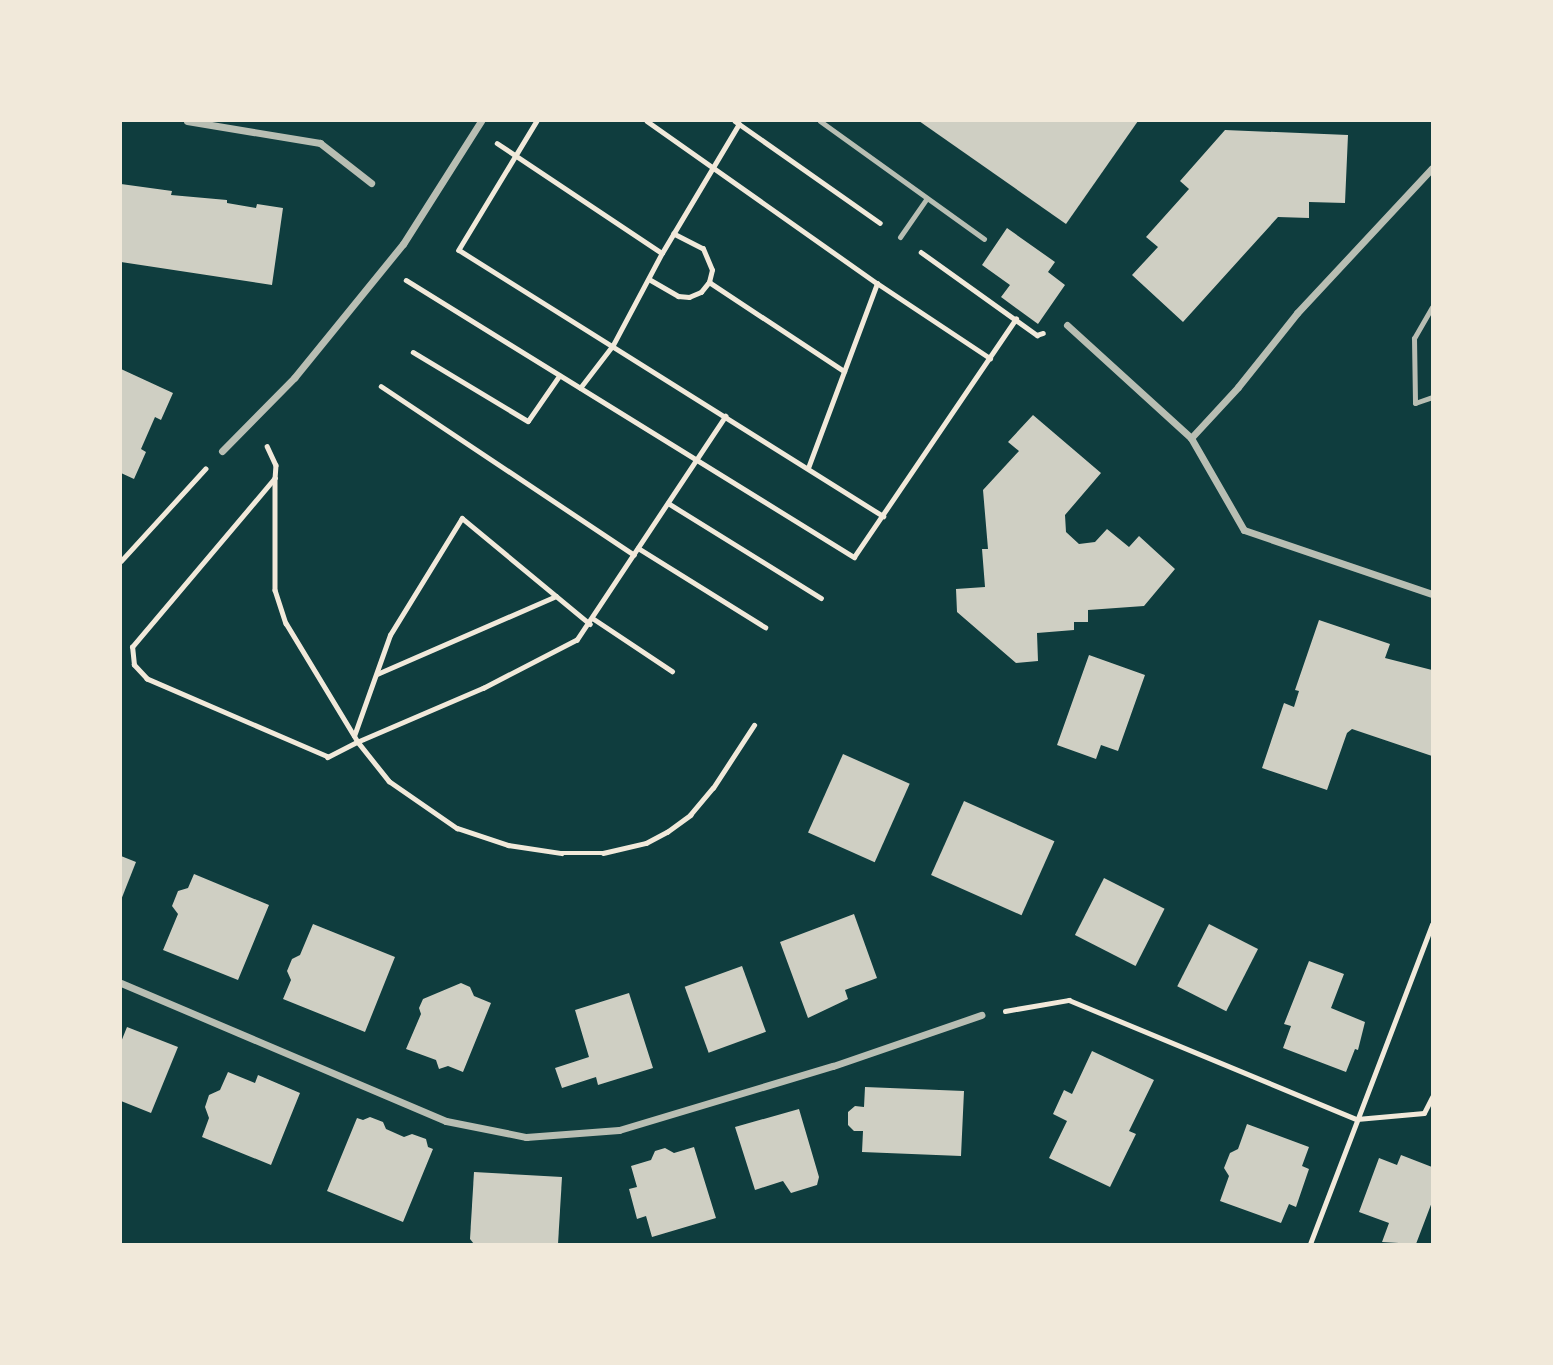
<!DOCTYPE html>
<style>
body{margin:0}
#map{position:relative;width:1553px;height:1365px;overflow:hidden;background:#0f3d3e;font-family:Cabin,sans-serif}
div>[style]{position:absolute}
.building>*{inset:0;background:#cfcfc3;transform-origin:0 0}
.path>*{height:4.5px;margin:-2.25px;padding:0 2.25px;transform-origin:2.25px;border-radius:2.25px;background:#f1e9da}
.service>*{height:5px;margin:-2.5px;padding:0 2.5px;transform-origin:2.5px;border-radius:2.5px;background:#b8beb3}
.minor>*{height:7px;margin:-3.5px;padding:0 3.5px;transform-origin:3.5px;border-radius:3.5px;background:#b8beb3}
span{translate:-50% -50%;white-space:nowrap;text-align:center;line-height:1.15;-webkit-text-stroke:5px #f1e9da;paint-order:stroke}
.frame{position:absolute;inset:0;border:122px solid #f1e9da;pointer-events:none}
</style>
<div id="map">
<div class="building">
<i style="clip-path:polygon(919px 121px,1138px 121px,1066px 224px)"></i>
<i style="clip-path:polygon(1225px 130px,1348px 135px,1345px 203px,1309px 202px,1309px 218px,1278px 217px,1183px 322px,1132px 275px,1158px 247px,1146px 237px,1189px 189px,1180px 181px)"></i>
<i style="clip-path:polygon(121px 184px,172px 191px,171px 195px,227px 200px,227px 203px,256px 208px,257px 204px,283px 208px,272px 285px,121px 262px)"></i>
<i style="clip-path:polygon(1007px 228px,1055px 262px,1048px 272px,1065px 285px,1038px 324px,1001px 297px,1010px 285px,982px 265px)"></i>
<i style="clip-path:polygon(121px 369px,173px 393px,161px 420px,155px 417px,141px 449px,146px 452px,134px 479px,121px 473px)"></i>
<i style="clip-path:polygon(1033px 415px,1101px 473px,1065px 515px,1066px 532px,1079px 544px,1095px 542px,1107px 529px,1129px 547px,1139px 536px,1175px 569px,1144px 606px,1088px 610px,1088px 622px,1074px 622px,1074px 630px,1037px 633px,1038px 661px,1016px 663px,957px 612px,956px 589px,985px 587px,982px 549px,988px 549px,983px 490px,1019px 451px,1008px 442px)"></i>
<i style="clip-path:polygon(1319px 620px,1390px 644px,1385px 658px,1432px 670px,1432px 756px,1352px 729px,1347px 733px,1327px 790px,1262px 768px,1284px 703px,1294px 707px,1299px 691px,1295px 690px)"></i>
<i style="clip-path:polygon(1089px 655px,1145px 675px,1118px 751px,1101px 745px,1096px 759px,1057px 745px)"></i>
<i style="left:843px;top:754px;width:73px;height:86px;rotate:24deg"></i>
<i style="left:964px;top:801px;width:99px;height:81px;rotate:24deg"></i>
<i style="clip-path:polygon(121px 856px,136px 862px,121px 900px)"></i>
<i style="clip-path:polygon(194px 874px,269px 905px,238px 980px,163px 950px,178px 914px,172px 906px,178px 891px,188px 888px)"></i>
<i style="left:1104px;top:878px;width:68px;height:64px;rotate:27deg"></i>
<i style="clip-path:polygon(854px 914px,877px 978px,845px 990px,848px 999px,808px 1018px,780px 942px)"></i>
<i style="clip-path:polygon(313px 924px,395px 957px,365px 1032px,283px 999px,291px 980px,287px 971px,292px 959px,300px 955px)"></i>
<i style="left:1209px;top:924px;width:55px;height:70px;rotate:27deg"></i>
<i style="clip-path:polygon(1309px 961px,1344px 974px,1331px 1008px,1365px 1022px,1358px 1050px,1355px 1049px,1346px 1072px,1283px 1048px,1291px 1026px,1284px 1024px)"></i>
<i style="left:742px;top:966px;width:70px;height:61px;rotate:70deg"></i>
<i style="clip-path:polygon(461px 983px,470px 987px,474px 996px,491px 1003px,463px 1072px,448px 1066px,439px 1069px,436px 1060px,406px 1049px,421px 1014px,419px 1008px,423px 999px)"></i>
<i style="clip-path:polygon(629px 993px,653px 1068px,598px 1085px,596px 1077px,562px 1088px,555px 1068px,589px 1057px,575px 1010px)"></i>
<i style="clip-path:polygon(127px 1027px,178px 1047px,151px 1113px,121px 1101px,121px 1042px)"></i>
<i style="clip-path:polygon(1092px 1051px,1154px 1080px,1129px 1131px,1136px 1134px,1110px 1187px,1049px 1158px,1067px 1121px,1053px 1114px,1064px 1090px,1072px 1094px)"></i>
<i style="clip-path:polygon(228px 1072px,255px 1083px,258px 1075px,300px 1093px,271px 1165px,202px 1137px,209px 1118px,205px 1107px,209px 1095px,220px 1090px)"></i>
<i style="clip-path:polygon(865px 1087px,964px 1091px,961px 1156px,862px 1152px,863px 1131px,854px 1131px,848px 1125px,848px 1112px,855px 1106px,864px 1107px)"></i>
<i style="clip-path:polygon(799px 1109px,819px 1177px,817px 1185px,791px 1193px,783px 1181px,755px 1190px,735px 1127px)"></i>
<i style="clip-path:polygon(370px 1117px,383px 1122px,386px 1129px,404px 1137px,412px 1134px,426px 1139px,428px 1147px,433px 1149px,403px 1222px,327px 1191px,357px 1118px,363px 1120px)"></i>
<i style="clip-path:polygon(1247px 1124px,1309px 1147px,1302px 1166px,1309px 1169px,1296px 1207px,1289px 1204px,1281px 1223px,1220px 1201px,1229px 1176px,1224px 1168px,1230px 1153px,1238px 1149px)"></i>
<i style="clip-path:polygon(694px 1147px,716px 1218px,652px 1237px,646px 1216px,637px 1219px,629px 1189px,637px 1187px,631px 1166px,651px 1160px,655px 1151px,665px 1148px,674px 1153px)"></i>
<i style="clip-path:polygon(1401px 1155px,1432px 1167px,1432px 1202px,1416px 1244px,1382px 1242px,1389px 1223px,1359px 1212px,1379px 1158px,1397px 1165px)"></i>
<i style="clip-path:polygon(474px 1172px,562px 1177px,558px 1244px,474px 1244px,470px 1239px)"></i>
</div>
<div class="path">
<i style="left:537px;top:121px;width:151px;rotate:121.2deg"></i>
<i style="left:459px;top:250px;width:501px;rotate:32.1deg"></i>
<i style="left:647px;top:121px;width:281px;rotate:35.2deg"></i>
<i style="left:877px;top:283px;width:136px;rotate:33.6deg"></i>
<i style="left:735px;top:121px;width:177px;rotate:35.1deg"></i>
<i style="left:497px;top:143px;width:198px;rotate:33.7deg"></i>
<i style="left:921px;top:252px;width:143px;rotate:35.6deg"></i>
<i style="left:1037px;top:335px;width:6px;rotate:-18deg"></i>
<i style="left:649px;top:279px;width:34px;rotate:30deg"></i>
<i style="left:678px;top:296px;width:11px;rotate:5deg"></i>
<i style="left:689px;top:297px;width:13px;rotate:-23deg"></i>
<i style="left:701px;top:292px;width:13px;rotate:-51deg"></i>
<i style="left:709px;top:282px;width:12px;rotate:-76deg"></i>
<i style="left:712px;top:270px;width:23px;rotate:-113deg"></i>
<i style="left:703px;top:249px;width:33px;rotate:-153deg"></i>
<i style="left:406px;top:280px;width:527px;rotate:31.73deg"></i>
<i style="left:854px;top:557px;width:288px;rotate:-55.8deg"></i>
<i style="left:709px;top:282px;width:162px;rotate:33.4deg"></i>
<i style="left:413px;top:352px;width:134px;rotate:31deg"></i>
<i style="left:528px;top:421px;width:55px;rotate:-55.4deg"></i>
<i style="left:381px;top:386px;width:304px;rotate:33.7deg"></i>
<i style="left:580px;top:388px;width:54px;rotate:-52.5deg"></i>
<i style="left:613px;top:345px;width:104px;rotate:-62deg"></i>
<i style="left:662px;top:253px;width:150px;rotate:-59.2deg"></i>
<i style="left:726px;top:416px;width:269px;rotate:123.6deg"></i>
<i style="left:577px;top:640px;width:105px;rotate:152.7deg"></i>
<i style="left:484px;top:688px;width:137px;rotate:156.8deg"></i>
<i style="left:358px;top:742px;width:50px;rotate:51.5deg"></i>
<i style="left:389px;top:781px;width:83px;rotate:34.7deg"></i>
<i style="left:457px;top:828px;width:54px;rotate:18.4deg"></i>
<i style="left:508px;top:845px;width:54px;rotate:8.6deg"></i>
<i style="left:561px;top:853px;width:42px"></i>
<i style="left:603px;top:853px;width:44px;rotate:-13.1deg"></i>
<i style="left:646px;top:843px;width:24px;rotate:-28deg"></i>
<i style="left:667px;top:832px;width:29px;rotate:-36deg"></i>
<i style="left:690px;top:815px;width:35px;rotate:-50deg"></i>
<i style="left:713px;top:788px;width:75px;rotate:-56.9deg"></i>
<i style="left:267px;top:446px;width:21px;rotate:65deg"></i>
<i style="left:276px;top:465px;width:13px;rotate:94deg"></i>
<i style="left:808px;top:468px;width:197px;rotate:-69.5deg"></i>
<i style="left:275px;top:478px;width:112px;rotate:90deg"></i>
<i style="left:275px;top:590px;width:35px;rotate:72deg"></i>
<i style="left:286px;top:623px;width:139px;rotate:58.8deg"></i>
<i style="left:358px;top:742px;width:34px;rotate:153deg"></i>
<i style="left:328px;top:757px;width:197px;rotate:-156.7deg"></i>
<i style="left:147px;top:679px;width:19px;rotate:-133deg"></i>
<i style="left:134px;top:665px;width:18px;rotate:-96deg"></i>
<i style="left:132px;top:647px;width:221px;rotate:-49.8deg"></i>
<i style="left:668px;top:503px;width:180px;rotate:31.8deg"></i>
<i style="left:638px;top:548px;width:150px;rotate:31.9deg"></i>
<i style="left:121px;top:561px;width:125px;rotate:-47.6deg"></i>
<i style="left:594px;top:619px;width:94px;rotate:33.7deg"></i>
<i style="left:377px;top:674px;width:195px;rotate:-23.5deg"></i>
<i style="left:354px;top:736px;width:107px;rotate:-70.4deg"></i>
<i style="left:390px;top:635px;width:137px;rotate:-58.4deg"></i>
<i style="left:462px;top:518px;width:166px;rotate:39.6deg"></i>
<i style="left:1005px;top:1011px;width:65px;rotate:-9.8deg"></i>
<i style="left:1069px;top:1000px;width:312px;rotate:22.5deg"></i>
<i style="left:1357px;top:1119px;width:67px;rotate:-5.1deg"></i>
<i style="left:1424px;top:1113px;width:18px;rotate:-63deg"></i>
<i style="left:1310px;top:1244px;width:342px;rotate:-69.1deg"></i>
</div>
<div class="service">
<i style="left:820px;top:121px;width:202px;rotate:35.7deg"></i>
<i style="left:900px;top:237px;width:47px;rotate:-55.3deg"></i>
<i style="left:1432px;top:307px;width:36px;rotate:120deg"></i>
<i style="left:1414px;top:338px;width:65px;rotate:89.1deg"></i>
<i style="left:1415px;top:403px;width:18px;rotate:-19deg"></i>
</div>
<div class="minor">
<i style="left:187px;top:121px;width:135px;rotate:9.4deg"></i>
<i style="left:320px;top:143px;width:65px;rotate:38.1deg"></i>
<i style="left:1067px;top:325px;width:168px;rotate:42.3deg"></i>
<i style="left:1191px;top:438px;width:106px;rotate:60.1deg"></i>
<i style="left:1244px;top:530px;width:199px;rotate:18.8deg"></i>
<i style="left:1191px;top:438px;width:69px;rotate:-47.3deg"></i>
<i style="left:1238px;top:387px;width:95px;rotate:-51.4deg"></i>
<i style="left:1297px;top:313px;width:198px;rotate:-47deg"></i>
<i style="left:222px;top:451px;width:103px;rotate:-45.4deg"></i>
<i style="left:294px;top:378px;width:173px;rotate:-50.9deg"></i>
<i style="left:403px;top:244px;width:146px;rotate:-57.6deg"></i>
<i style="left:121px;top:983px;width:353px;rotate:23deg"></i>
<i style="left:446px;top:1121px;width:82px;rotate:11.3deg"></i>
<i style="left:526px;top:1137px;width:93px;rotate:-4.3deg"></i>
<i style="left:619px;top:1130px;width:223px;rotate:-16.7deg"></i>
<i style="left:833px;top:1066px;width:157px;rotate:-19deg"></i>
</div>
<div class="frame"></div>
</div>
